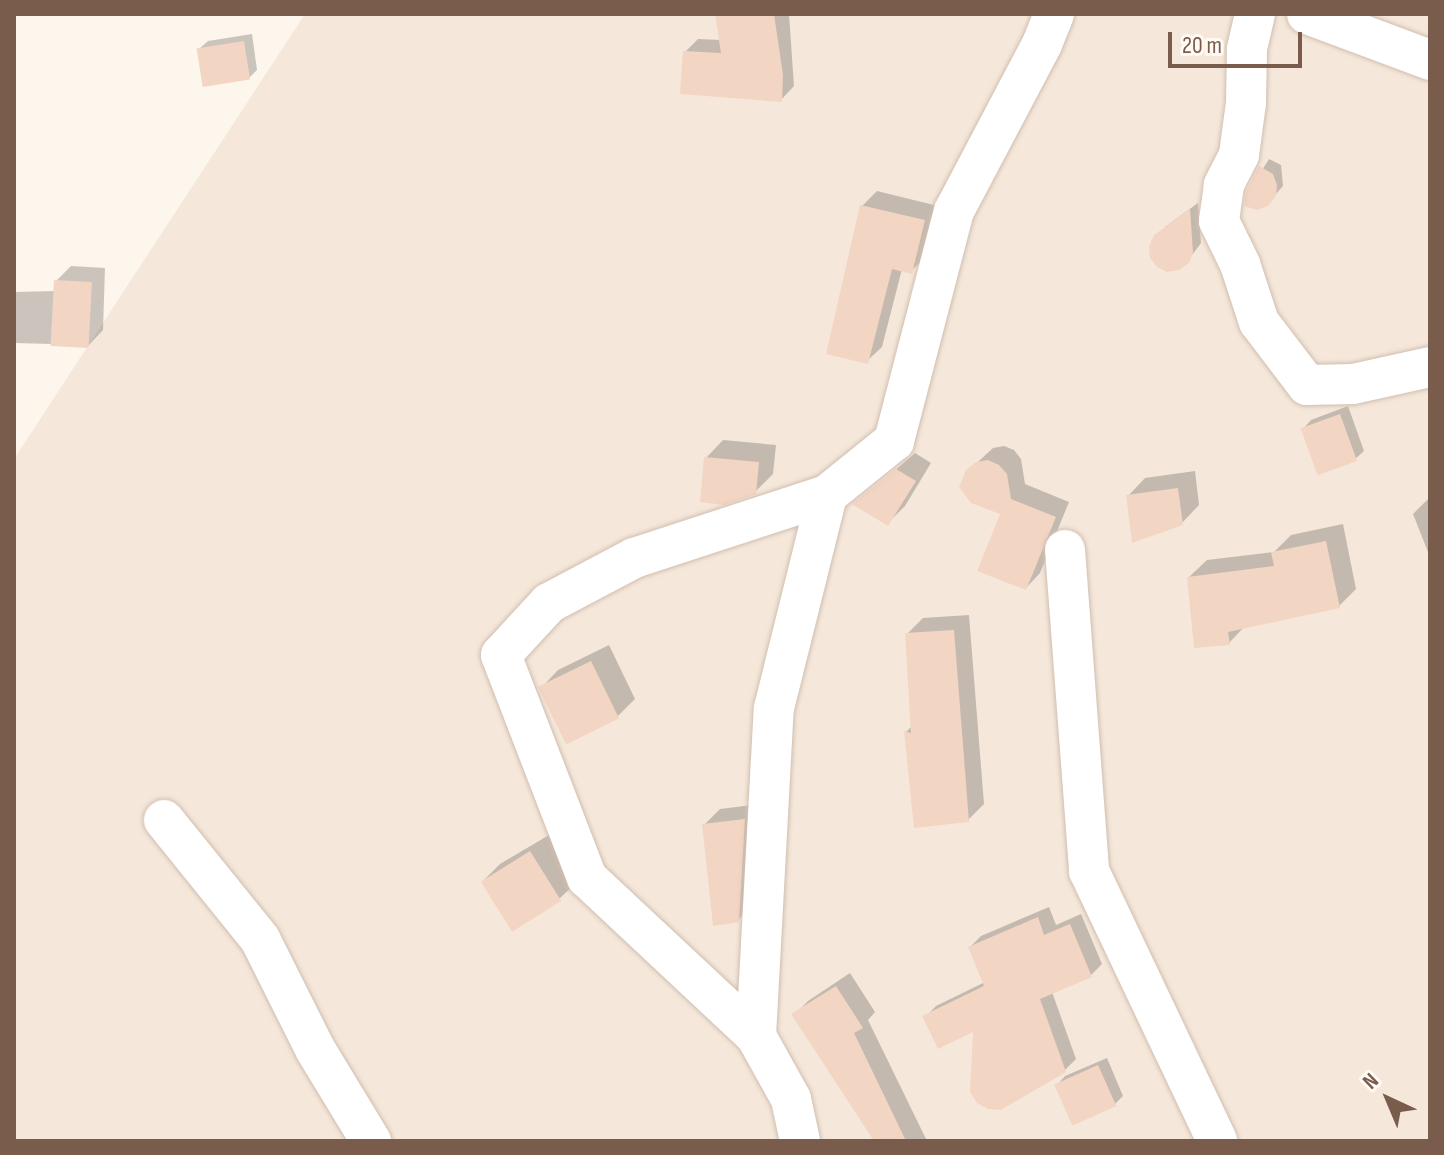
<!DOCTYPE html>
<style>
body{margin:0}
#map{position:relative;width:1444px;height:1155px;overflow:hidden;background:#fdf6ec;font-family:"Sofia Sans Condensed",sans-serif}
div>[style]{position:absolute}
.residential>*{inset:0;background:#f5e8da}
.shadow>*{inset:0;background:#0003}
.building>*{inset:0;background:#f3d5c3;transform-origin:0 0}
.roads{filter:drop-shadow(0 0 2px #d1beb0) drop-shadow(0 0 2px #d1beb0)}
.minor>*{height:40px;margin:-20px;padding:0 20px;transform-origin:20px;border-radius:20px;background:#fff}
span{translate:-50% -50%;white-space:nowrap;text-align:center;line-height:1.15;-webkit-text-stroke:8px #fffaf3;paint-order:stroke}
.frame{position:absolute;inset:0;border:16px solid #7a5c4d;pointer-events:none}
.north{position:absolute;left:1348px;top:1059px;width:80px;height:80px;-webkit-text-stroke:6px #fffaf3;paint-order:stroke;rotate:316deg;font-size:22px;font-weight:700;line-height:32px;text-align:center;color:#7a5c4d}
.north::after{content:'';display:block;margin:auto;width:28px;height:36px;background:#7a5c4d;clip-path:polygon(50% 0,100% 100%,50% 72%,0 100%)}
.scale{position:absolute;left:1168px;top:32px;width:134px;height:36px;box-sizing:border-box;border:4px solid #7a5c4d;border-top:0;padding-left:10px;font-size:24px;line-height:28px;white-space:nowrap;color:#7a5c4d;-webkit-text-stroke:6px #fffaf3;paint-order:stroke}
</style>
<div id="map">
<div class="residential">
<i style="clip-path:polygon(305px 14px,1430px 14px,1430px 1141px,14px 1141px,14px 459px)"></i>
</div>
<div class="shadow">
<i style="clip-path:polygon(717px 14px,789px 14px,794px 86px,781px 100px,685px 52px,698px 39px,721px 40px)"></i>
<i style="clip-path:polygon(252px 34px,257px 70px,249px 78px,199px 49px,208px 41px)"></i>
<i style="clip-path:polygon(1269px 159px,1281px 165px,1283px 186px,1276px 194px,1248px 192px)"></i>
<i style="clip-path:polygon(877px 191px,938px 206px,926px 257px,911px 271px,902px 269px,882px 347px,867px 361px,862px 206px)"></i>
<i style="clip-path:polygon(1198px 203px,1201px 243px,1187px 262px,1165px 227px)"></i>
<i style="clip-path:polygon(71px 266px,105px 268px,103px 330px,89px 345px,14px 343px,14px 292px,56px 291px,56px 281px)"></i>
<i style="clip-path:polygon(1348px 406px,1364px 451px,1355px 459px,1303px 429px,1311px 420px)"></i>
<i style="clip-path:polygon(723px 440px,776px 445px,773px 474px,755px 492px,706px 458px)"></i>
<i style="clip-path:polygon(1004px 446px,1014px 450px,1021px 459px,1025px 484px,1069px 502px,1040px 573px,1026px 588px,1003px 513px,968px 471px,993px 448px)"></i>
<i style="clip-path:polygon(915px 453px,931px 463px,905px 506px,888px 523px,856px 504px)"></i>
<i style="clip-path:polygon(1195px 471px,1199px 505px,1182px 523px,1128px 496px,1145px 478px)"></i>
<i style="clip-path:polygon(1430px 497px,1430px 557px,1413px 514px)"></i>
<i style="clip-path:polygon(1343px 524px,1356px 589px,1339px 606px,1245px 626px,1229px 643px,1189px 577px,1207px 560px,1274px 552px,1291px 535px)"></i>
<i style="clip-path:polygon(969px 615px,984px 804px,968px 820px,906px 732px,913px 725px,907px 634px,923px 618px)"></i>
<i style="clip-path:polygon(609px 645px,635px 699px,618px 716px,541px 688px,558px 670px)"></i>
<i style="clip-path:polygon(760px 804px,754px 904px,738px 920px,704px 825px,720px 809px)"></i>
<i style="clip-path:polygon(549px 835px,577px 882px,559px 899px,482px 882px,500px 864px)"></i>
<i style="clip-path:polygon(1049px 907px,1056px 925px,1081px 914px,1102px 964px,1091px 975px,1052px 992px,1076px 1059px,1065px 1070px,975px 1028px,925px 1017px,936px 1006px,985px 982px,970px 947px,981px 936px)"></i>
<i style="clip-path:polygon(850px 973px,875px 1012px,868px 1020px,927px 1141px,876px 1141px,794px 1015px,808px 1001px)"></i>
<i style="clip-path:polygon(1107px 1058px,1123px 1096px,1114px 1105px,1057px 1085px,1065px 1076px)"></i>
</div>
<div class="building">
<i style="clip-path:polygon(715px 14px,774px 14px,783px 75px,782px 102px,680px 94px,683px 51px,721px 53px)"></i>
<i style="left:244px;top:41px;width:39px;height:48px;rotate:81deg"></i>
<i style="clip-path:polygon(1259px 166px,1273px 174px,1277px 185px,1276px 196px,1268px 206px,1257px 210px,1244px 206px,1246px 192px)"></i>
<i style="clip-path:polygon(860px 205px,925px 220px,912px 274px,892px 269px,868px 364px,826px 354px)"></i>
<i style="clip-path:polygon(1190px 209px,1193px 253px,1189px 263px,1179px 270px,1167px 272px,1157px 267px,1150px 258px,1149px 246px,1154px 235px)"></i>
<i style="left:54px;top:280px;width:38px;height:66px;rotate:3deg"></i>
<i style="left:1340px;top:414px;width:50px;height:42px;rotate:70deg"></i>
<i style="clip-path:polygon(704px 457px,759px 462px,756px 494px,724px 505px,700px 502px)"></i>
<i style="clip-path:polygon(988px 460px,999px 465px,1007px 474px,1011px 499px,1056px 517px,1026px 590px,977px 571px,1000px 514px,971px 503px,959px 487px,966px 470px,976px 462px)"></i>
<i style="clip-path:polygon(896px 469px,916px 481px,888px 526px,852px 504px)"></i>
<i style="clip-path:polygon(1178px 488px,1183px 525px,1132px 543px,1126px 495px)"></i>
<i style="clip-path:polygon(1326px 541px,1340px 608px,1228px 632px,1230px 645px,1194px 648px,1187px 577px,1274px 566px,1271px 552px)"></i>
<i style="clip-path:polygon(954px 630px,969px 822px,914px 828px,904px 731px,911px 733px,905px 633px)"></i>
<i style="left:591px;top:661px;width:64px;height:59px;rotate:64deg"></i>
<i style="clip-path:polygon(745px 819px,739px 922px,713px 926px,702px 824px)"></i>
<i style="left:530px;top:851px;width:59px;height:58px;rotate:58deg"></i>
<i style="clip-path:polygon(1038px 917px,1044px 935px,1070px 924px,1092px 977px,1040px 999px,1066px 1072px,1001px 1110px,988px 1109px,977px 1103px,970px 1092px,973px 1032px,938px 1049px,922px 1016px,984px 986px,968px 947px)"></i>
<i style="clip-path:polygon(836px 986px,863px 1028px,854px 1033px,906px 1141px,874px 1141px,791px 1014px)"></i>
<i style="left:1098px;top:1065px;width:45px;height:48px;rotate:66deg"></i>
</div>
<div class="roads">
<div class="minor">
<i style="left:1255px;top:14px;width:37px;rotate:103deg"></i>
<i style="left:1247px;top:50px;width:53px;rotate:91.1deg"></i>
<i style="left:1246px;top:103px;width:52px;rotate:97.7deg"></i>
<i style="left:1239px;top:155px;width:34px;rotate:117deg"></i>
<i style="left:1224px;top:185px;width:36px;rotate:98deg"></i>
<i style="left:1219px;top:221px;width:48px;rotate:64deg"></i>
<i style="left:1240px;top:264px;width:61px;rotate:71.9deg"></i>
<i style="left:1259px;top:322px;width:79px;rotate:52.7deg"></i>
<i style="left:1307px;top:385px;width:46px;rotate:-1.2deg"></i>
<i style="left:1353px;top:384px;width:79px;rotate:-12.4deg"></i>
<i style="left:1307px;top:14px;width:131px;rotate:20.5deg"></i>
<i style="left:1065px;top:550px;width:322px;rotate:85.7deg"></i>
<i style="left:1089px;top:871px;width:299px;rotate:64.6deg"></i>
<i style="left:164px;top:820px;width:153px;rotate:51.1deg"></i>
<i style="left:260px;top:939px;width:123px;rotate:63.4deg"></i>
<i style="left:315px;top:1049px;width:108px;rotate:58.7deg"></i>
<i style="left:756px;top:1036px;width:328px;rotate:-86.9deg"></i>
<i style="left:774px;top:708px;width:219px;rotate:-76deg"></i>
<i style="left:800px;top:1141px;width:43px;rotate:-102.1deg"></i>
<i style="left:791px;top:1099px;width:72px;rotate:-119.1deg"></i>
<i style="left:756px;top:1036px;width:231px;rotate:-136.9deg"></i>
<i style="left:587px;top:878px;width:239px;rotate:-111.1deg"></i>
<i style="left:501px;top:655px;width:71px;rotate:-47.3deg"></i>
<i style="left:549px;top:603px;width:96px;rotate:-27.9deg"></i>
<i style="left:634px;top:558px;width:203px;rotate:-18.1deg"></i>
<i style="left:827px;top:495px;width:86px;rotate:-38.9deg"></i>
<i style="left:894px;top:441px;width:238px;rotate:-75.4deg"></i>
<i style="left:954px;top:211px;width:189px;rotate:-62.2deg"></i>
<i style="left:1042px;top:44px;width:32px;rotate:-68deg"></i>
</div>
</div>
<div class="frame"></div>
<div class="north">N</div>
<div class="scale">20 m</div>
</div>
